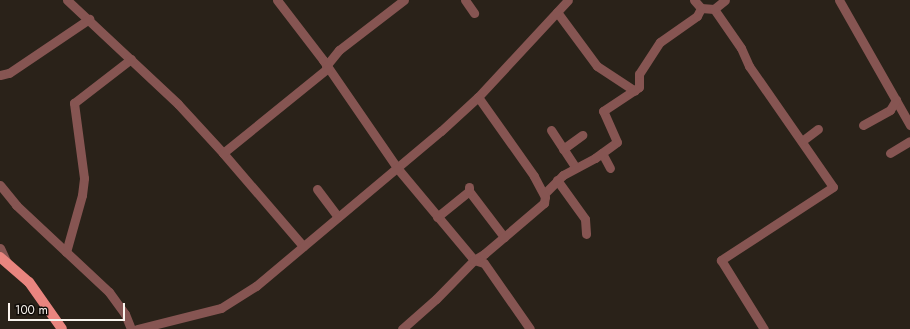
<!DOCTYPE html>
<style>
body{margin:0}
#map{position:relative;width:910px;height:329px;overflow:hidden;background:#2a2219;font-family:Jost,sans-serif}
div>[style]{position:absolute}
.minor>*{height:9px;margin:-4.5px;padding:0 4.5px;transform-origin:4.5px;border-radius:4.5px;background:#865552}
.major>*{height:10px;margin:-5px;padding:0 5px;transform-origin:5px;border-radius:5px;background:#e9857f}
span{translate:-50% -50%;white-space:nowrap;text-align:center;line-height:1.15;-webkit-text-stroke:3px #100c08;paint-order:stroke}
.scale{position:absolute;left:8px;top:303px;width:117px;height:18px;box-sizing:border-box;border:2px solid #faf4ee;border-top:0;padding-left:5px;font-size:12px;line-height:14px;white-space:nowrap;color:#faf4ee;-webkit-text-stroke:3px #100c08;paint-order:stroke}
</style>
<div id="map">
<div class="minor">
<i style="left:67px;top:0;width:152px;rotate:43.1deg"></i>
<i style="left:178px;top:104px;width:67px;rotate:47.4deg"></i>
<i style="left:223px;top:153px;width:123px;rotate:49.3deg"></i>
<i style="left:277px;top:0;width:76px;rotate:52.5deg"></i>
<i style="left:323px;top:60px;width:132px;rotate:55.5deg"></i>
<i style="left:398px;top:169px;width:119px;rotate:50.1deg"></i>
<i style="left:474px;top:260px;width:10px;rotate:17deg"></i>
<i style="left:484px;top:263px;width:80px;rotate:55.1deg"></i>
<i style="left:465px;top:0;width:16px;rotate:55deg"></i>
<i style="left:694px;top:0;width:11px;rotate:49deg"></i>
<i style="left:701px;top:8px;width:13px;rotate:4deg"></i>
<i style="left:714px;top:9px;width:47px;rotate:55.3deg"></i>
<i style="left:741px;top:48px;width:20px;rotate:66deg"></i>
<i style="left:749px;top:66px;width:147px;rotate:55.2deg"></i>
<i style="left:833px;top:187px;width:134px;rotate:146.9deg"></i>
<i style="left:721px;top:260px;width:81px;rotate:58.1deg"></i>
<i style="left:839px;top:0;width:144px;rotate:60.4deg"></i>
<i style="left:714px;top:9px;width:14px;rotate:-39deg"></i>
<i style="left:557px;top:12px;width:67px;rotate:53.5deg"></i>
<i style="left:597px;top:66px;width:45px;rotate:33.3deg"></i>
<i style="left:326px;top:66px;width:21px;rotate:-51deg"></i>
<i style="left:339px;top:50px;width:82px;rotate:-37.6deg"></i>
<i style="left:0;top:75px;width:9px;rotate:-13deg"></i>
<i style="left:9px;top:73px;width:97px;rotate:-34deg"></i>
<i style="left:863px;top:125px;width:31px;rotate:-29deg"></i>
<i style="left:890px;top:110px;width:12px;rotate:-59deg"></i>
<i style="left:551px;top:130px;width:45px;rotate:56.7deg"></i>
<i style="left:802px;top:141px;width:20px;rotate:-37deg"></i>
<i style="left:563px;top:149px;width:24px;rotate:-36deg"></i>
<i style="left:223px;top:153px;width:135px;rotate:-39deg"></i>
<i style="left:602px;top:153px;width:17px;rotate:62deg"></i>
<i style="left:890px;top:153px;width:23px;rotate:-31deg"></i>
<i style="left:557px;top:180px;width:48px;rotate:54.3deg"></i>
<i style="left:585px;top:219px;width:15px;rotate:86deg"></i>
<i style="left:0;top:185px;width:26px;rotate:51deg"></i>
<i style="left:16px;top:205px;width:127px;rotate:43.1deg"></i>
<i style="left:109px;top:292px;width:27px;rotate:54deg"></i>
<i style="left:125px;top:314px;width:16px;rotate:68deg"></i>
<i style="left:317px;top:189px;width:35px;rotate:53deg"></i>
<i style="left:469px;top:191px;width:58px;rotate:52.7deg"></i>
<i style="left:544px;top:194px;width:27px;rotate:-45deg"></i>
<i style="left:563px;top:175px;width:36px;rotate:-28deg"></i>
<i style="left:595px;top:158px;width:27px;rotate:-36deg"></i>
<i style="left:617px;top:142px;width:34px;rotate:-114deg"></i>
<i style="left:603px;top:111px;width:43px;rotate:-33.7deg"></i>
<i style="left:639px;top:87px;width:13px;rotate:-90deg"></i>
<i style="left:639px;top:74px;width:38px;rotate:-57deg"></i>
<i style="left:660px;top:42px;width:45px;rotate:-35.1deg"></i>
<i style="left:697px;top:16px;width:9px;rotate:-63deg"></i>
<i style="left:437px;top:217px;width:41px;rotate:-39.1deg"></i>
<i style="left:469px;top:191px;width:4px;rotate:-90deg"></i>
<i style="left:0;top:248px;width:14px;rotate:65deg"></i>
<i style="left:66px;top:252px;width:59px;rotate:-74.3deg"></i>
<i style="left:82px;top:195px;width:17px;rotate:-83deg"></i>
<i style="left:84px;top:178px;width:76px;rotate:-97.6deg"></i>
<i style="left:74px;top:103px;width:72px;rotate:-37.7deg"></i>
<i style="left:137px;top:329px;width:87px;rotate:-14deg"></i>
<i style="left:221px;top:308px;width:41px;rotate:-32.2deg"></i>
<i style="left:256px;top:286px;width:241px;rotate:-40deg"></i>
<i style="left:441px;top:131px;width:50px;rotate:-42.6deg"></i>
<i style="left:478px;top:97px;width:132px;rotate:-47.1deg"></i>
<i style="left:402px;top:329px;width:45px;rotate:-41.4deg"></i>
<i style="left:436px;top:299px;width:54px;rotate:-45.7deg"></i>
<i style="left:474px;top:260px;width:12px;rotate:-31deg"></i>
<i style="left:484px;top:254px;width:79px;rotate:-40.4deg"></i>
<i style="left:544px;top:203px;width:6px;rotate:-81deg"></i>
<i style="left:545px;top:197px;width:24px;rotate:-118deg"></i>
<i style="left:534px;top:176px;width:97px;rotate:-125.3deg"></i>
</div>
<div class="major">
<i style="left:0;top:257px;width:38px;rotate:41deg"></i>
<i style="left:29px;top:282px;width:57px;rotate:54.9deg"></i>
</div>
<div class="scale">100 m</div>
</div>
